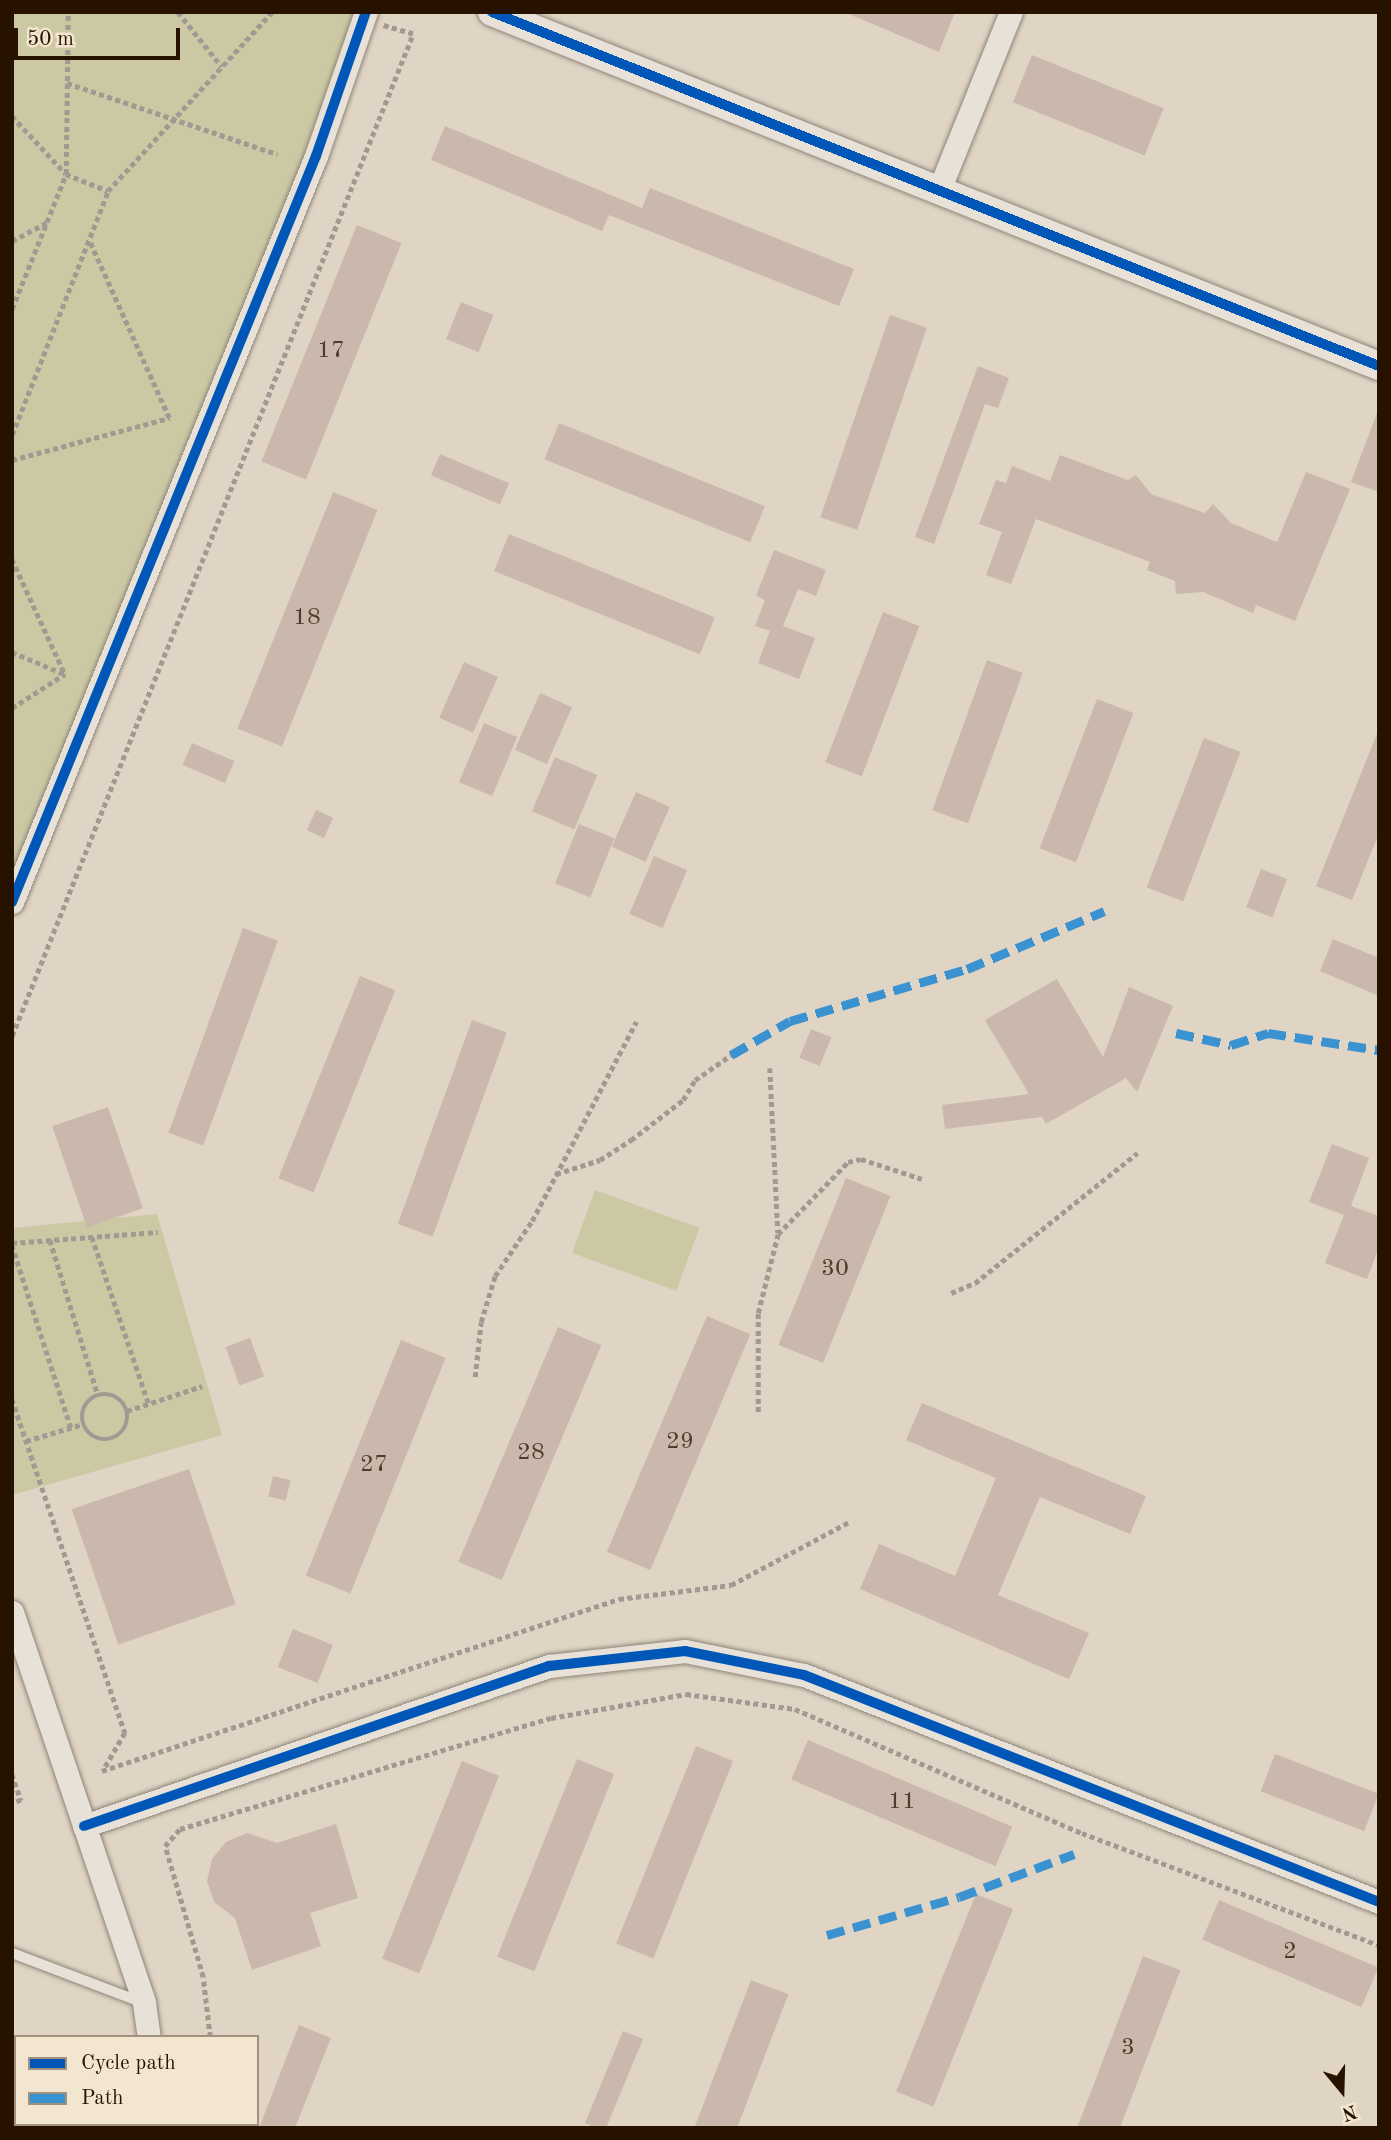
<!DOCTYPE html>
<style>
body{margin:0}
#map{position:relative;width:1391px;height:2140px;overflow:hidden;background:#e0d5c4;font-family:"Old Standard TT",serif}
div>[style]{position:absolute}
.green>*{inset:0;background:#cdc8a4;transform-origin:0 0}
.building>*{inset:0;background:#c9b8ab;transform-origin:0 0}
.path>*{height:4.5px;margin-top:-2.25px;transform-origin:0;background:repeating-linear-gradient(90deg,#a09a92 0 5px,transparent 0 8.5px)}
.path>.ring{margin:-2.25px;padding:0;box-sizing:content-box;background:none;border:4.5px solid #a09a92;border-radius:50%}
.roads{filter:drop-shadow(0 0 2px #8e8579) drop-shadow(0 0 2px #8e8579)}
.service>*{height:10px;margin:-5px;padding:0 5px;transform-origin:5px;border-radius:5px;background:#e7e1d8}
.minor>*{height:23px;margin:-11.5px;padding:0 11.5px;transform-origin:11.5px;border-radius:11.5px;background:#e7e1d8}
.tertiary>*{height:28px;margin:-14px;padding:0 14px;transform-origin:14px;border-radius:14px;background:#e7e1d8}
.quiet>*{height:9px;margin-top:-4.5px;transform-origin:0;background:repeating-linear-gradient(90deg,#3b92d0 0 18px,transparent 0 27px)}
.cycleway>*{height:10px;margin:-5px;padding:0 5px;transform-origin:5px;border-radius:5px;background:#0057b8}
span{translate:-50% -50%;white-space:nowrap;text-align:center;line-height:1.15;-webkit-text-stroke:5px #f3e6d0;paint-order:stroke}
.number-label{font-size:24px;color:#503c2b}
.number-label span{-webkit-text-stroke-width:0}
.frame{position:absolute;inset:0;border:14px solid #271200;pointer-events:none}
.legend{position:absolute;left:14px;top:2035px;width:245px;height:91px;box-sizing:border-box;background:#f3e6d0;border:2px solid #a1917d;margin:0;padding:9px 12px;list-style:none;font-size:21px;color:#271200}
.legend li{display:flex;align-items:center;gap:14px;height:35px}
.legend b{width:35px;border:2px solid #a1917d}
.north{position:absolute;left:1307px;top:2056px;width:70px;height:70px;-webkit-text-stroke:5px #f3e6d0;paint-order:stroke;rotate:161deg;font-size:19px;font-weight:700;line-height:28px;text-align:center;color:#271200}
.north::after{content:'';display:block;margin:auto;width:24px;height:32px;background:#271200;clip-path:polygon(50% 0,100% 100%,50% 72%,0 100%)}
.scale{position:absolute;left:14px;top:28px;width:166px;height:32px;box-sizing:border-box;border:4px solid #271200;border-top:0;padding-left:9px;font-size:21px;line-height:24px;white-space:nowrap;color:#271200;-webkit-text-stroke:5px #f3e6d0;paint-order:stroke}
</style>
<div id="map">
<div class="green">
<i style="clip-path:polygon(12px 12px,366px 12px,12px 902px)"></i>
<i style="left:595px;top:1190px;width:111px;height:67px;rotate:20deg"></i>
<i style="clip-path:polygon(157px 1214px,222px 1435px,12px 1495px,12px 1228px)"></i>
</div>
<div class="building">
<i style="clip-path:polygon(844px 12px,955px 12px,939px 52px)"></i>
<i style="left:1032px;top:55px;width:142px;height:51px;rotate:22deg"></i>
<i style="clip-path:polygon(445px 126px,642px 208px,650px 188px,854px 269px,839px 306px,609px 215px,602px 231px,431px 160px)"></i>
<i style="left:357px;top:225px;width:48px;height:255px;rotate:22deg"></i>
<i style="left:461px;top:302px;width:35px;height:40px;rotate:22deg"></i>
<i style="left:890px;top:315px;width:39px;height:214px;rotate:19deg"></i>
<i style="clip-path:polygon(978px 366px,1009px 378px,998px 408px,985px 404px,934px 544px,915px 537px)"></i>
<i style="clip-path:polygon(1377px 413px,1379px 413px,1379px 492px,1351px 482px)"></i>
<i style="left:559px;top:423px;width:222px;height:39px;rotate:22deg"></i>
<i style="left:440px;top:454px;width:75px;height:23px;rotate:23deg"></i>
<i style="clip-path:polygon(1060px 455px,1128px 480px,1136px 475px,1151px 494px,1205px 513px,1213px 504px,1231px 523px,1277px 542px,1306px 472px,1350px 489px,1295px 621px,1256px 605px,1253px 613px,1203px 592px,1176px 594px,1175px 581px,1147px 570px,1150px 562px,1036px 519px,1011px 584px,986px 575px,1002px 532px,979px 524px,996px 480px,1006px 483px,1012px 466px,1050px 481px)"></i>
<i style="left:333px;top:492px;width:48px;height:255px;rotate:22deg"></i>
<i style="left:509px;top:534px;width:222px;height:40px;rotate:22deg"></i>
<i style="clip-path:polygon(774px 550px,826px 570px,816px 596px,798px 589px,783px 626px,815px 638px,799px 679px,758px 663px,770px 631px,755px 626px,765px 600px,756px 596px)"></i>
<i style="left:883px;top:612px;width:39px;height:161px;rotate:21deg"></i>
<i style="left:987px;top:660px;width:38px;height:160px;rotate:20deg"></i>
<i style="left:464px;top:662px;width:37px;height:61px;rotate:24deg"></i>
<i style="left:540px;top:693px;width:35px;height:62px;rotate:24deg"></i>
<i style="left:1097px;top:699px;width:39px;height:160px;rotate:21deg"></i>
<i style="left:484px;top:723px;width:36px;height:64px;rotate:23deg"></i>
<i style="clip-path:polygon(1378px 731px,1379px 833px,1352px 900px,1316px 886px)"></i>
<i style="left:1204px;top:738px;width:39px;height:160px;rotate:21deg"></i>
<i style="left:192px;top:743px;width:46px;height:24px;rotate:23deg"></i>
<i style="left:555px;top:757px;width:46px;height:59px;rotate:23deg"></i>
<i style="left:636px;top:792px;width:37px;height:60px;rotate:24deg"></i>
<i style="left:316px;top:810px;width:19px;height:22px;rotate:25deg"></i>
<i style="left:579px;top:824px;width:38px;height:64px;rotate:22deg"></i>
<i style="left:654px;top:856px;width:36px;height:63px;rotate:23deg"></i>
<i style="left:1261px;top:869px;width:28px;height:41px;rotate:21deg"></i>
<i style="left:243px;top:928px;width:37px;height:218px;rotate:20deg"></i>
<i style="clip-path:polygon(1333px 939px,1379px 958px,1379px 996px,1320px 971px)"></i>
<i style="left:360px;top:976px;width:38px;height:218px;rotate:22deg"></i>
<i style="clip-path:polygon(1057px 979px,1103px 1057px,1129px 987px,1173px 1006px,1137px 1092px,1126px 1078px,1046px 1124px,1042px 1117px,945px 1129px,942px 1105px,1029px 1094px,985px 1020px)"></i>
<i style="left:472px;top:1020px;width:37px;height:217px;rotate:20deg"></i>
<i style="left:811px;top:1029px;width:22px;height:31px;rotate:22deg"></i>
<i style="left:108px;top:1107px;width:107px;height:59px;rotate:71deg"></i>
<i style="clip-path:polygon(1332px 1144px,1369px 1158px,1351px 1206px,1379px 1216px,1379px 1247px,1367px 1279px,1325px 1263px,1344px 1215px,1309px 1202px)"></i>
<i style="left:846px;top:1178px;width:48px;height:180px;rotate:22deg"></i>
<i style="left:707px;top:1316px;width:47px;height:256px;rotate:23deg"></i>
<i style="left:558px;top:1327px;width:47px;height:255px;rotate:23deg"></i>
<i style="left:250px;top:1338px;width:41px;height:26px;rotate:70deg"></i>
<i style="left:401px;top:1340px;width:48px;height:254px;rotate:22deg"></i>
<i style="clip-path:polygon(922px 1403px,1146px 1496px,1130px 1534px,1040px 1497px,998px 1595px,1089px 1633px,1069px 1679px,860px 1589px,879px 1544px,955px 1576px,996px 1478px,906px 1440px)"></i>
<i style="left:189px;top:1469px;width:143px;height:124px;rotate:71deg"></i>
<i style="left:273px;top:1476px;width:18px;height:21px;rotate:13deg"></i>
<i style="left:293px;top:1629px;width:43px;height:41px;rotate:22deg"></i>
<i style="left:808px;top:1740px;width:222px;height:43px;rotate:23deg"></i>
<i style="left:696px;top:1746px;width:40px;height:213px;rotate:22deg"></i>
<i style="left:1275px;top:1754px;width:111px;height:40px;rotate:21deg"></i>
<i style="left:577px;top:1759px;width:40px;height:213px;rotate:22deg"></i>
<i style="left:462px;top:1761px;width:40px;height:213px;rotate:22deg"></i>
<i style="clip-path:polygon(336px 1824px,358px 1898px,310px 1913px,321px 1946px,252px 1970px,235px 1918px,214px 1902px,207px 1881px,212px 1859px,226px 1842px,247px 1833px,277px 1843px)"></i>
<i style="left:976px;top:1894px;width:40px;height:213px;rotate:22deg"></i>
<i style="left:1219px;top:1900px;width:173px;height:43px;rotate:23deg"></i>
<i style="left:1143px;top:1956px;width:40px;height:185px;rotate:21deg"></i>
<i style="left:751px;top:1980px;width:40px;height:159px;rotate:21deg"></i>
<i style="clip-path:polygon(299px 2025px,331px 2038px,295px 2128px,259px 2128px)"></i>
<i style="clip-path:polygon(623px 2031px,643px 2039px,606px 2128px,596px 2128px,585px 2123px)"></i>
</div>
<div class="path">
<i style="left:178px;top:12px;width:70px;rotate:51.3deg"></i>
<i style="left:67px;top:83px;width:222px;rotate:18.7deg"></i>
<i style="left:12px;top:116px;width:79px;rotate:47deg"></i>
<i style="left:66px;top:174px;width:45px;rotate:22deg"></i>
<i style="left:12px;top:241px;width:40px;rotate:-28deg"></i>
<i style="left:12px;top:309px;width:145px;rotate:-68.2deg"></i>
<i style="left:66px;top:174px;width:162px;rotate:-89.3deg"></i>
<i style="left:12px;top:435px;width:262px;rotate:-68.5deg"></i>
<i style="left:108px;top:191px;width:243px;rotate:-47.5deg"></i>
<i style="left:12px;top:460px;width:163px;rotate:-15deg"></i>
<i style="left:169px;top:418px;width:195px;rotate:-114.2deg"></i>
<i style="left:12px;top:559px;width:127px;rotate:65.3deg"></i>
<i style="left:12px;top:652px;width:56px;rotate:22.9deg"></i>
<i style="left:12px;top:708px;width:63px;rotate:-32.7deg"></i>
<i style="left:12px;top:1036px;width:1079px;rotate:-68.19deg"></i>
<i style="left:413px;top:34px;width:32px;rotate:-164deg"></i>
<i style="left:770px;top:1068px;width:165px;rotate:87.2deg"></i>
<i style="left:556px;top:1174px;width:46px;rotate:-17.7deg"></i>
<i style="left:600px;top:1160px;width:37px;rotate:-33deg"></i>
<i style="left:631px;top:1140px;width:66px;rotate:-37.6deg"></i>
<i style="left:683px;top:1100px;width:23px;rotate:-59deg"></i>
<i style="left:695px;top:1080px;width:44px;rotate:-34.8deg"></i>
<i style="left:92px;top:1237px;width:176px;rotate:71.2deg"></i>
<i style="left:50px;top:1240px;width:162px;rotate:72.8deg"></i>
<i style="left:12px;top:1243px;width:146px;rotate:-4.3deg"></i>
<i style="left:12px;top:1245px;width:192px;rotate:72.1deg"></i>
<i style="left:951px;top:1293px;width:26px;rotate:-23deg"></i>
<i style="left:975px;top:1283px;width:208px;rotate:-38.7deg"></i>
<i style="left:475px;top:1377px;width:55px;rotate:-83.8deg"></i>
<i style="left:481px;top:1322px;width:48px;rotate:-73.1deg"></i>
<i style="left:495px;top:1276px;width:66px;rotate:-56.1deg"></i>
<i style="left:532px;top:1221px;width:225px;rotate:-62.4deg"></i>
<i class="ring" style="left:82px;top:1394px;width:41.5px;height:41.5px"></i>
<i style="left:12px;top:1399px;width:353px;rotate:71.3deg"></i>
<i style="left:125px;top:1733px;width:44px;rotate:120.1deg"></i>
<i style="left:127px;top:1411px;width:79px;rotate:-18.4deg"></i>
<i style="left:758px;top:1412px;width:99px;rotate:-90deg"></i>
<i style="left:758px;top:1313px;width:81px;rotate:-75.8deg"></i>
<i style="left:778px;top:1234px;width:100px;rotate:-45.8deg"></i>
<i style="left:848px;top:1162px;width:13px;rotate:-13deg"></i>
<i style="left:861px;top:1159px;width:64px;rotate:18.2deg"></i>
<i style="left:26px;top:1441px;width:59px;rotate:-16.6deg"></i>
<i style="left:102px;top:1771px;width:545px;rotate:-18.4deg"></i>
<i style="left:619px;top:1599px;width:113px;rotate:-7.1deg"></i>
<i style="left:731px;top:1585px;width:134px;rotate:-28.1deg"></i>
<i style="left:12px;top:1774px;width:28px;rotate:71deg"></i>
<i style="left:21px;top:1800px;width:10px;rotate:156deg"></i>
<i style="left:210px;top:2037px;width:60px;rotate:-96.7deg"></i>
<i style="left:203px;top:1977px;width:136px;rotate:-106.2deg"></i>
<i style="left:165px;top:1846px;width:23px;rotate:-49deg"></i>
<i style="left:180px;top:1829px;width:387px;rotate:-16.7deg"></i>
<i style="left:551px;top:1718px;width:137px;rotate:-10.1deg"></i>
<i style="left:686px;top:1694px;width:110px;rotate:7.8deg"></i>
<i style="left:795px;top:1709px;width:313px;rotate:23.4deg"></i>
<i style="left:1082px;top:1833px;width:317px;rotate:20.7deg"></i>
<i style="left:219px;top:2124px;width:4px;rotate:76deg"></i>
</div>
<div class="roads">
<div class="service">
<i style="left:12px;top:1953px;width:138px;rotate:20.8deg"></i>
</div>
<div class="minor">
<i style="left:939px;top:190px;width:192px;rotate:-68deg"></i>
<i style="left:12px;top:902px;width:806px;rotate:-67.83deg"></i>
<i style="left:316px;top:156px;width:152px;rotate:-70.9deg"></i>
<i style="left:12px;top:1612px;width:413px;rotate:71.3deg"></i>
<i style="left:144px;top:2003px;width:34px;rotate:82deg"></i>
<i style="left:84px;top:1826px;width:492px;rotate:-19deg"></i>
<i style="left:549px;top:1666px;width:137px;rotate:-6.3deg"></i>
<i style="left:685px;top:1651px;width:121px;rotate:11.4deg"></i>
<i style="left:804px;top:1675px;width:618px;rotate:21.54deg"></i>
<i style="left:158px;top:2128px;width:4px;rotate:-90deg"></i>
</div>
<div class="tertiary">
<i style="left:492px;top:12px;width:955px;rotate:21.76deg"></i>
</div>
</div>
<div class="quiet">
<i style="left:1176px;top:1033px;width:56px;rotate:12.3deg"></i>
<i style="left:1231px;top:1045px;width:39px;rotate:-18deg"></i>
<i style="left:1268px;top:1033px;width:112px;rotate:8.7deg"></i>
<i style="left:731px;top:1055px;width:68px;rotate:-30deg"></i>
<i style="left:790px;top:1021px;width:184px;rotate:-16.4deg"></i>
<i style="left:967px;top:969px;width:149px;rotate:-22.9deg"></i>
<i style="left:827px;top:1935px;width:137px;rotate:-16.1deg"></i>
<i style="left:959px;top:1897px;width:123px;rotate:-20.5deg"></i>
</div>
<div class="cycleway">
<i style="left:492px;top:12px;width:955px;rotate:21.76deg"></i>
<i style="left:12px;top:902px;width:806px;rotate:-67.83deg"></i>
<i style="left:316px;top:156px;width:152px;rotate:-70.9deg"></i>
<i style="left:84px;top:1826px;width:492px;rotate:-19deg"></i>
<i style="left:549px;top:1666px;width:137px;rotate:-6.3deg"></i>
<i style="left:685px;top:1651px;width:121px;rotate:11.4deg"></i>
<i style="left:804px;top:1675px;width:618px;rotate:21.54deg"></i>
</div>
<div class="number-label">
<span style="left:331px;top:352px">17</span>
<span style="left:307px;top:619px">18</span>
<span style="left:835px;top:1270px">30</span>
<span style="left:680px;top:1443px">29</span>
<span style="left:531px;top:1454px">28</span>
<span style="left:374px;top:1466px">27</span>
<span style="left:902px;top:1803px">11</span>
<span style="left:1290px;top:1953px">2</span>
<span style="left:1128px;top:2049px">3</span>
</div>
<div class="frame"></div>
<ul class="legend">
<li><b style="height:9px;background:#0057b8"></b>Cycle path</li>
<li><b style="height:9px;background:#3b92d0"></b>Path</li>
</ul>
<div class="north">N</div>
<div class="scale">50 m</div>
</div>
